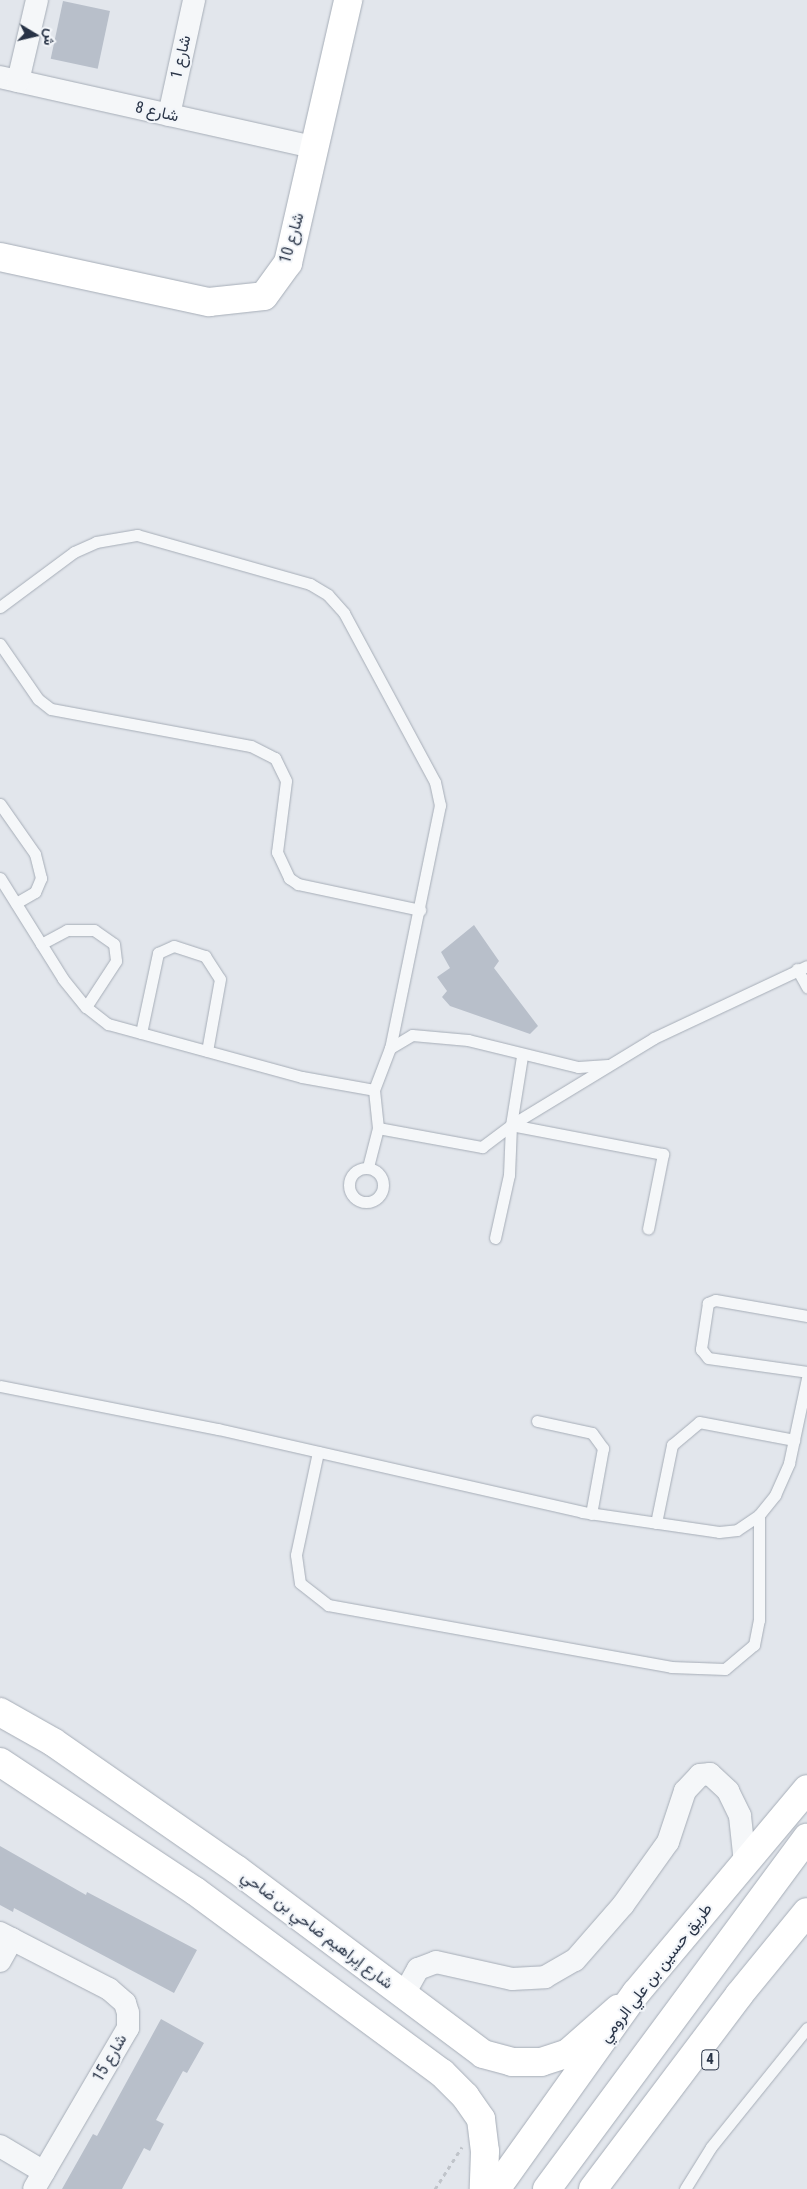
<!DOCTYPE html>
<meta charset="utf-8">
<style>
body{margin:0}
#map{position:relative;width:807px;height:2189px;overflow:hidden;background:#e2e6ec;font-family:"Roboto Condensed",Vazirmatn,sans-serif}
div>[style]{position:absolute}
.building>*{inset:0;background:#b8bfca;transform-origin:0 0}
.path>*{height:3px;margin-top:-1.5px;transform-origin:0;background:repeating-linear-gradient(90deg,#c0c4ca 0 4px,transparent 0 8px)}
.roads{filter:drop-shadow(0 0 1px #a6adb7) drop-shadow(0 0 1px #a6adb7)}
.lane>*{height:11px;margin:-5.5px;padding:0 5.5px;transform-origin:5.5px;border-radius:5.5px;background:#f5f7f9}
.lane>.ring{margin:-5.5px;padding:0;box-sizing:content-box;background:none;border:11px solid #f5f7f9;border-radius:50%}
.street>*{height:22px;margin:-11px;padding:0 11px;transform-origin:11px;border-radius:11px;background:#f5f7f9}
.secondary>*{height:28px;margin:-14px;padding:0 14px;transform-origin:14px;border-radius:14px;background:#fff}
.highway>*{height:28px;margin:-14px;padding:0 14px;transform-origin:14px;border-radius:14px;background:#fff}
span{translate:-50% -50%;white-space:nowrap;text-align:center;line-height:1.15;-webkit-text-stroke:4px #f2f5f9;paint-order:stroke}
.shield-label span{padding:1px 4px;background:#f2f5f9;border:1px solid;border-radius:4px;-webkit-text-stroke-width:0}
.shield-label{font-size:15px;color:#283346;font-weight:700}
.street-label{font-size:16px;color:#283346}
.north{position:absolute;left:10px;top:10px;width:50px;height:50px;-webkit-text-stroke:4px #f2f5f9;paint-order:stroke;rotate:99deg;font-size:14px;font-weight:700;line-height:20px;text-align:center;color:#283346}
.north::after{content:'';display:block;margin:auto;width:18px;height:22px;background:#283346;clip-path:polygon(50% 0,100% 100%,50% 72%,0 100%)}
</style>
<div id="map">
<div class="building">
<i style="left:63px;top:1px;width:48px;height:59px;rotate:12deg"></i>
<i style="clip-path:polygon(474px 925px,499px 961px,494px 968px,538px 1026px,530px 1034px,450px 1006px,442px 997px,447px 991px,437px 977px,450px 968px,441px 952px)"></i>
<i style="clip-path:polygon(0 1846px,86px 1895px,87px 1892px,197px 1950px,174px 1993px,14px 1908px,13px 1912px,0 1905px)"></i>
<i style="clip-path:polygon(161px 2019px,204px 2043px,187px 2073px,183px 2071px,156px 2120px,164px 2124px,150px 2151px,144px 2148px,122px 2189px,62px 2189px,93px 2134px,97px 2136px)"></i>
</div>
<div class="path">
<i style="left:435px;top:2189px;width:50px;rotate:-57.3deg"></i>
</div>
<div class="roads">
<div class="lane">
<i style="left:0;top:607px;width:92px;rotate:-36.6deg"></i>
<i style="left:74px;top:552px;width:24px;rotate:-24deg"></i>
<i style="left:96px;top:542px;width:42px;rotate:-9.7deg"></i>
<i style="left:137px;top:535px;width:180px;rotate:15.8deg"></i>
<i style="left:310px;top:584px;width:21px;rotate:31deg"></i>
<i style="left:328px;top:595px;width:24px;rotate:48deg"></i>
<i style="left:344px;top:613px;width:192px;rotate:61.7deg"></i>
<i style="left:435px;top:782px;width:24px;rotate:78deg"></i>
<i style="left:440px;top:805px;width:248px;rotate:101.6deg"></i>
<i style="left:0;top:644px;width:67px;rotate:55.4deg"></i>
<i style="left:38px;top:699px;width:16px;rotate:38deg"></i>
<i style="left:51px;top:709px;width:203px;rotate:10.5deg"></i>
<i style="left:251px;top:746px;width:27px;rotate:27deg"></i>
<i style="left:275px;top:758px;width:25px;rotate:64deg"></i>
<i style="left:286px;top:781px;width:72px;rotate:97.2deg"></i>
<i style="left:277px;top:852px;width:29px;rotate:65deg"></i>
<i style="left:289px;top:878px;width:11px;rotate:34deg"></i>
<i style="left:298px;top:884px;width:125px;rotate:12deg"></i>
<i style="left:0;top:804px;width:61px;rotate:55deg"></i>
<i style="left:35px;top:854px;width:25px;rotate:76deg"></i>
<i style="left:41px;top:878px;width:15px;rotate:113deg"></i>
<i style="left:35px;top:892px;width:22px;rotate:150deg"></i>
<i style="left:0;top:878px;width:119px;rotate:58deg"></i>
<i style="left:63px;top:979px;width:36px;rotate:51deg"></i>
<i style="left:86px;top:1007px;width:28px;rotate:38deg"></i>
<i style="left:108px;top:1024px;width:201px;rotate:15.3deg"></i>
<i style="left:302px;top:1077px;width:73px;rotate:10.2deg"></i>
<i style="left:41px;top:944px;width:30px;rotate:-28deg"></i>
<i style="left:67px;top:930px;width:27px"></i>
<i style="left:94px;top:930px;width:24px;rotate:35deg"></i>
<i style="left:114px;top:944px;width:17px;rotate:83deg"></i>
<i style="left:116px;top:961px;width:55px;rotate:123.1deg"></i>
<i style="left:797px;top:969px;width:21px;rotate:61deg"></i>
<i style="left:141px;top:1033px;width:82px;rotate:-78deg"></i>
<i style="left:158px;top:953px;width:17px;rotate:-24deg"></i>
<i style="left:174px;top:946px;width:33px;rotate:18deg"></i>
<i style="left:205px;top:956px;width:27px;rotate:57deg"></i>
<i style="left:220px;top:979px;width:73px;rotate:100.2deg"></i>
<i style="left:608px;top:1065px;width:30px;rotate:176deg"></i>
<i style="left:578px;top:1067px;width:113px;rotate:-166.2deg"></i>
<i style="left:468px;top:1040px;width:56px;rotate:-174.9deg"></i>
<i style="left:412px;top:1035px;width:26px;rotate:149deg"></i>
<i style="left:390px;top:1048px;width:45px;rotate:110.9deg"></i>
<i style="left:374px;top:1090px;width:38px;rotate:84deg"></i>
<i style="left:378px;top:1128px;width:106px;rotate:10.4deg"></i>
<i style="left:482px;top:1147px;width:36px;rotate:-37deg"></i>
<i style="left:511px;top:1125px;width:167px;rotate:-31.3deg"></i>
<i style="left:654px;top:1038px;width:169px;rotate:-25.2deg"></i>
<i style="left:511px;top:1125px;width:155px;rotate:10.8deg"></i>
<i style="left:663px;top:1154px;width:76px;rotate:101.3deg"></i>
<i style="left:368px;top:1167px;width:40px;rotate:-75.6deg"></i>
<i class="ring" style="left:349px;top:1168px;width:23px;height:23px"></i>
<i style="left:495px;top:1238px;width:65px;rotate:-77.5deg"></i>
<i style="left:509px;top:1175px;width:50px;rotate:-87.7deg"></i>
<i style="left:511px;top:1125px;width:70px;rotate:-80.9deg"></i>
<i style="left:807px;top:1316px;width:93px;rotate:-170.1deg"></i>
<i style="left:715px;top:1300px;width:8px;rotate:157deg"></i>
<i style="left:708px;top:1303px;width:47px;rotate:98.7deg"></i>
<i style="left:701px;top:1349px;width:11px;rotate:52deg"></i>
<i style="left:708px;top:1358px;width:100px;rotate:8deg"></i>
<i style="left:0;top:1386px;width:222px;rotate:11.2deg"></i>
<i style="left:218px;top:1429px;width:373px;rotate:12.8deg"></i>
<i style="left:582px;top:1512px;width:138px;rotate:8.3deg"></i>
<i style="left:719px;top:1532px;width:18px;rotate:-6deg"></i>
<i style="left:737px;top:1530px;width:27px;rotate:-34deg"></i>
<i style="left:759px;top:1515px;width:26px;rotate:-51deg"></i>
<i style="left:775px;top:1495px;width:35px;rotate:-66deg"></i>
<i style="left:789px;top:1463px;width:87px;rotate:-78deg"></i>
<i style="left:537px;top:1421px;width:56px;rotate:12.3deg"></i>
<i style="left:592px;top:1433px;width:19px;rotate:54deg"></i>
<i style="left:603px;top:1448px;width:67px;rotate:100.3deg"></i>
<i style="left:318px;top:1452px;width:105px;rotate:102.1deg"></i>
<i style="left:296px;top:1555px;width:28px;rotate:82deg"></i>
<i style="left:300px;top:1583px;width:36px;rotate:38deg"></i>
<i style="left:328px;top:1605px;width:349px;rotate:10.2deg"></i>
<i style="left:671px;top:1667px;width:54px;rotate:2.1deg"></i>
<i style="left:725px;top:1669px;width:38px;rotate:-40deg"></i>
<i style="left:754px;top:1645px;width:25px;rotate:-79deg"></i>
<i style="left:759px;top:1620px;width:105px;rotate:-90deg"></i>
<i style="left:656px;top:1523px;width:80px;rotate:-78.4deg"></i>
<i style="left:672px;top:1445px;width:35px;rotate:-40deg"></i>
<i style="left:699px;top:1422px;width:97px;rotate:10.7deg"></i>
<i style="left:685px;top:2189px;width:49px;rotate:-58.2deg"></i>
<i style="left:711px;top:2147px;width:153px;rotate:-51.1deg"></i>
</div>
<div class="street">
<i style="left:0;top:77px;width:321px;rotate:12.6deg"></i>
<i style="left:18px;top:81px;width:83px;rotate:-76.8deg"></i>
<i style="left:169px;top:115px;width:118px;rotate:-77.7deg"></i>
<i style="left:0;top:1933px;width:123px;rotate:27.2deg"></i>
<i style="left:109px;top:1989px;width:21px;rotate:41deg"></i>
<i style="left:125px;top:2003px;width:10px;rotate:73deg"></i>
<i style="left:128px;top:2013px;width:15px;rotate:90deg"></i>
<i style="left:128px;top:2028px;width:186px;rotate:120.3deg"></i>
<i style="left:0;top:1961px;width:25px;rotate:-61deg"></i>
<i style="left:403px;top:1996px;width:31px;rotate:-61deg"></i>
<i style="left:418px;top:1969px;width:19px;rotate:-21deg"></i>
<i style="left:436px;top:1962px;width:78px;rotate:12.6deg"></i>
<i style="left:512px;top:1979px;width:33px;rotate:-3deg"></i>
<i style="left:545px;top:1977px;width:34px;rotate:-30deg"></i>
<i style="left:575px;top:1960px;width:73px;rotate:-48.9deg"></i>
<i style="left:623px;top:1905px;width:77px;rotate:-54.5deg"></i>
<i style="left:668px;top:1842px;width:54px;rotate:-71.6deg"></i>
<i style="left:685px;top:1791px;width:22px;rotate:-47deg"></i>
<i style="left:700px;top:1775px;width:10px;rotate:-6deg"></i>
<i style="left:710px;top:1774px;width:25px;rotate:43deg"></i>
<i style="left:728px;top:1791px;width:28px;rotate:64deg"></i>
<i style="left:740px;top:1816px;width:47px;rotate:83.9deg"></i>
<i style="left:0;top:2146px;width:51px;rotate:30.6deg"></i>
</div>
<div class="secondary">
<i style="left:0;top:257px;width:214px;rotate:12.2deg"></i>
<i style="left:209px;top:302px;width:55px;rotate:-6.2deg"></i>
<i style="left:264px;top:296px;width:41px;rotate:-54deg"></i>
<i style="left:288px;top:263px;width:270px;rotate:-77.1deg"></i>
<i style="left:0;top:1712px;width:61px;rotate:29.5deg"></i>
<i style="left:53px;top:1742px;width:223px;rotate:34.8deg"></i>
<i style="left:236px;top:1869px;width:309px;rotate:36.8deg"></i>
<i style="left:483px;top:2054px;width:30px;rotate:15deg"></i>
<i style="left:512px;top:2062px;width:29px"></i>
<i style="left:541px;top:2062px;width:28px;rotate:-18deg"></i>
<i style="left:568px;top:2053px;width:67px;rotate:-41.3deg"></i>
<i style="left:0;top:1762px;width:234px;rotate:33.5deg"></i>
<i style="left:195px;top:1891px;width:307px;rotate:36.4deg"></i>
<i style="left:442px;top:2073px;width:33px;rotate:45deg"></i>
<i style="left:465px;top:2096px;width:28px;rotate:55deg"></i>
<i style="left:481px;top:2119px;width:32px;rotate:83deg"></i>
<i style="left:485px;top:2151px;width:38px;rotate:92deg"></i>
</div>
<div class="highway">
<i style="left:496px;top:2189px;width:241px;rotate:-54.5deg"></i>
<i style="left:636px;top:1993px;width:266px;rotate:-50deg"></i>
<i style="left:547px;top:2189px;width:437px;rotate:-53.5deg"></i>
<i style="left:593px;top:2189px;width:243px;rotate:-53deg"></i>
<i style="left:739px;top:1995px;width:107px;rotate:-50.7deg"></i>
</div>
</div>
<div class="shield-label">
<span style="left:710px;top:2060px">4</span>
</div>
<div class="street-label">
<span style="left:181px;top:57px;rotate:-77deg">شارع 1</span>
<span style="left:157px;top:112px;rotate:13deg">شارع 8</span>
<span style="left:292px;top:238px;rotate:-74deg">شارع 10</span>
<span style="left:317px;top:1930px;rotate:37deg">شارع إبراهيم ضاحي بن ضاحي</span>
<span style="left:656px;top:1973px;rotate:-52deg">طريق حسين بن علي الرومي</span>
<span style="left:110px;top:2058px;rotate:-60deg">شارع 15</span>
</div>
<div class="north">ش</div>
</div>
